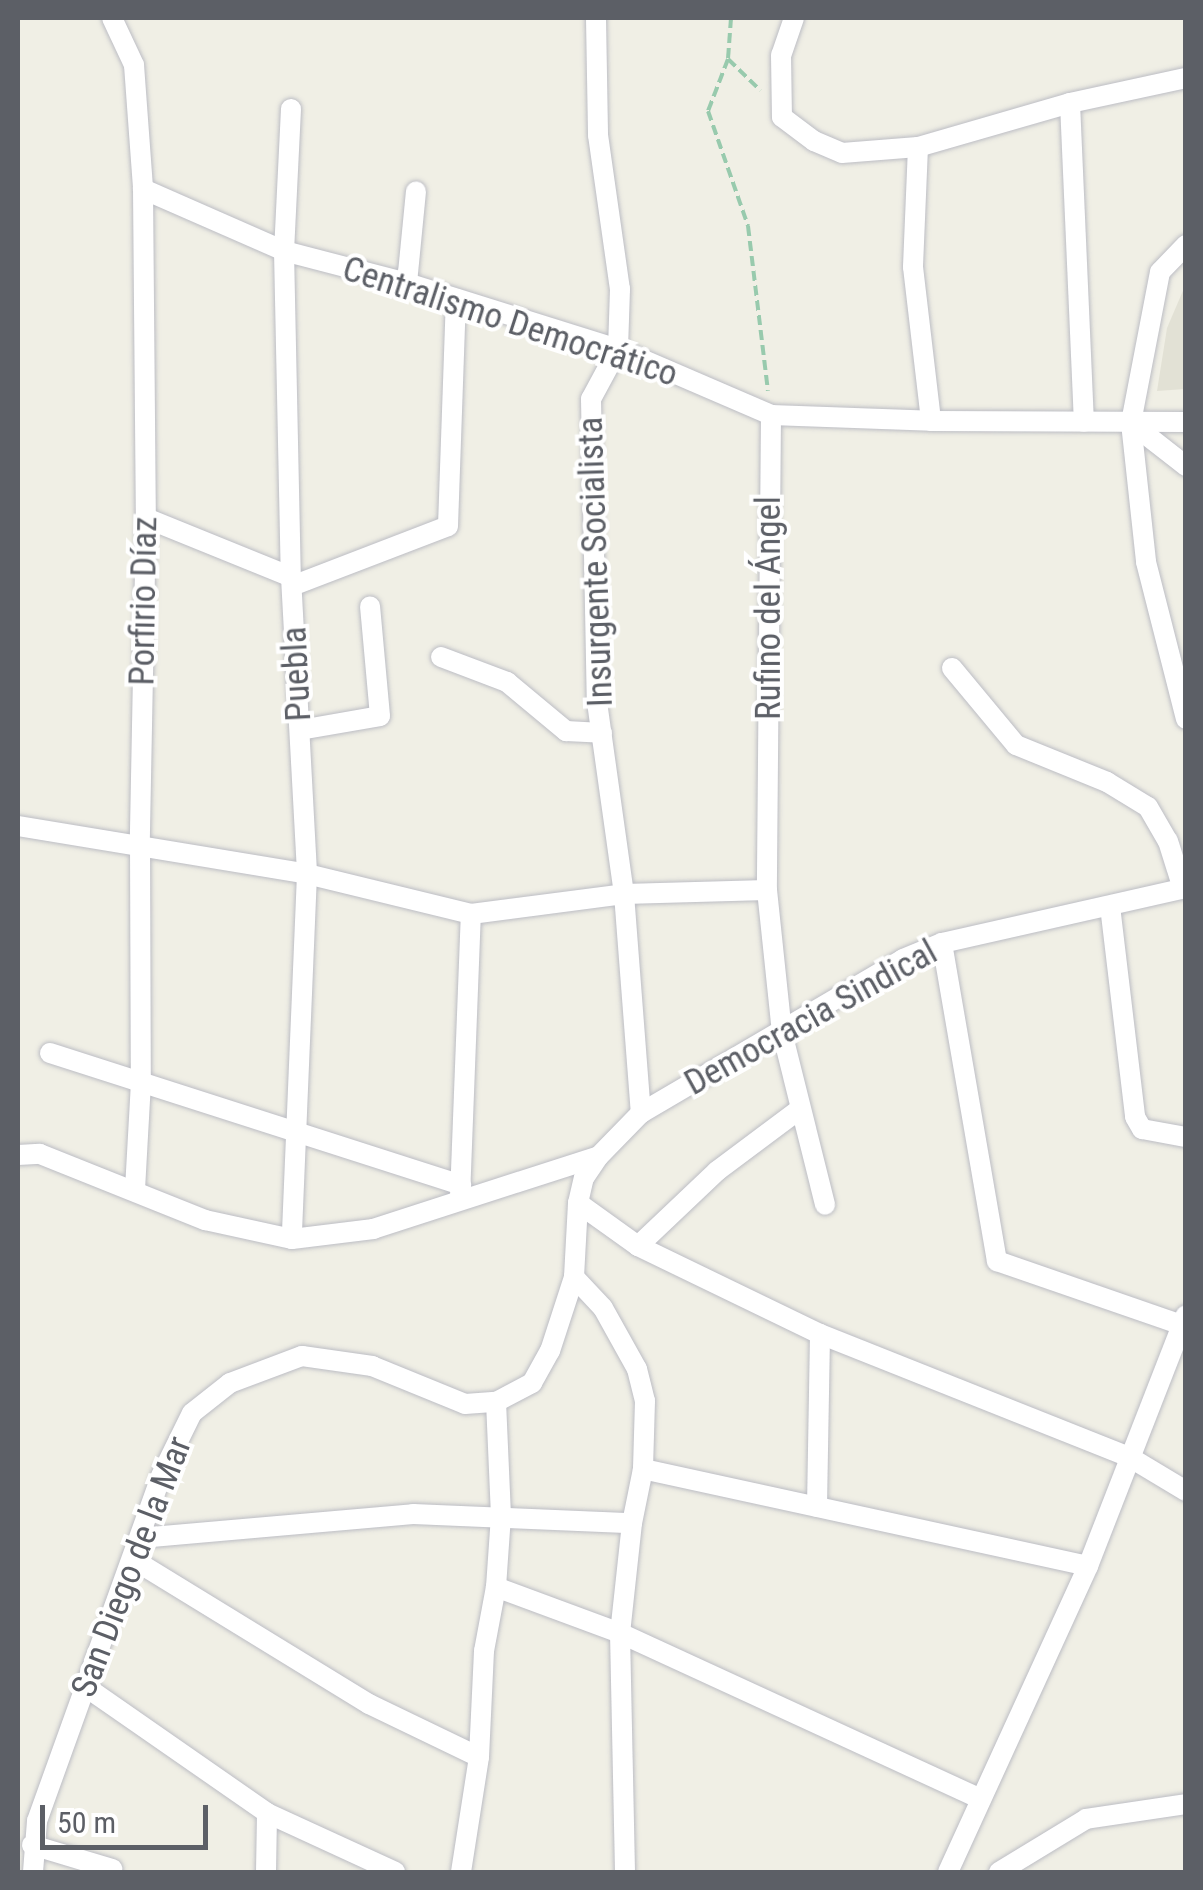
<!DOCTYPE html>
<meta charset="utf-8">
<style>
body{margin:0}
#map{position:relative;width:1203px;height:1890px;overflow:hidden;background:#f0efe5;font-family:"Roboto Condensed",sans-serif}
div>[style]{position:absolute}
.education>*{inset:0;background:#e2e1d5}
.path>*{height:4px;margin-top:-2px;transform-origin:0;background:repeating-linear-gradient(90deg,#98caad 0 10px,transparent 0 15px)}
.roads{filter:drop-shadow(0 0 2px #bcbdc4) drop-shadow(0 0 2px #bcbdc4)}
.minor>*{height:20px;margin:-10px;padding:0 10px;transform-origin:10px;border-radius:10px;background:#fff}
span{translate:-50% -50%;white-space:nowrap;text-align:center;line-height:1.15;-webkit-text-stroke:8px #fff;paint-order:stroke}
.street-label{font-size:35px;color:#5c5f66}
.frame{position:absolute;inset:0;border:20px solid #5c5f66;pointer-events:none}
.scale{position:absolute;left:40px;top:1805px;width:168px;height:45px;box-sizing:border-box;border:5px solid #5c5f66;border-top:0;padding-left:12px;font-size:30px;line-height:35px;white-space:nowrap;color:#5c5f66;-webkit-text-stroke:8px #fff;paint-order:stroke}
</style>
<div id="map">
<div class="education">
<i style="clip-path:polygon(1185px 286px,1185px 389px,1157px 391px,1167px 328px)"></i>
</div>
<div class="path">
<i style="left:731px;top:18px;width:41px;rotate:94.2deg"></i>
<i style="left:728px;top:59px;width:56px;rotate:111deg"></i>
<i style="left:708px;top:111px;width:122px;rotate:70.8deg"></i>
<i style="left:748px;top:226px;width:166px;rotate:83.1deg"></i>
<i style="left:728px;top:59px;width:45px;rotate:44.1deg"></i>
</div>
<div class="roads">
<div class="minor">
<i style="left:112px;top:18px;width:52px;rotate:64.9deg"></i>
<i style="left:134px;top:65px;width:124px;rotate:85.8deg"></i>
<i style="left:143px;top:189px;width:329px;rotate:89.5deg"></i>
<i style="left:146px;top:518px;width:326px;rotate:91.1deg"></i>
<i style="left:140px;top:844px;width:238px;rotate:89.8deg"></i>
<i style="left:141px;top:1082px;width:108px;rotate:93.2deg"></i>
<i style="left:596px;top:18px;width:117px;rotate:89deg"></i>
<i style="left:598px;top:135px;width:156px;rotate:81.9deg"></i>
<i style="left:620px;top:289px;width:60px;rotate:91.9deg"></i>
<i style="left:618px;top:349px;width:57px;rotate:118.4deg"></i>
<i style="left:591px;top:399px;width:303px;rotate:88.9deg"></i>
<i style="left:597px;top:702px;width:194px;rotate:82deg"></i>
<i style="left:624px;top:894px;width:220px;rotate:85.6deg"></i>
<i style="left:794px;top:18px;width:39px;rotate:109deg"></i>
<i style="left:781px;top:55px;width:62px;rotate:89.1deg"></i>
<i style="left:782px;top:117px;width:40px;rotate:37deg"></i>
<i style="left:814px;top:141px;width:30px;rotate:23deg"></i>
<i style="left:842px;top:153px;width:76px;rotate:-4.5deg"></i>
<i style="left:918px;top:147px;width:158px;rotate:-16.1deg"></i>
<i style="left:1070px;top:103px;width:119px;rotate:-12.2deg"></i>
<i style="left:1070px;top:103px;width:319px;rotate:87.5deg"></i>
<i style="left:291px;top:109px;width:142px;rotate:92.8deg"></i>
<i style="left:284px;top:251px;width:326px;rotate:88.8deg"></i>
<i style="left:291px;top:577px;width:297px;rotate:86.9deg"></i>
<i style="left:307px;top:874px;width:365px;rotate:92.4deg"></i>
<i style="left:918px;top:147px;width:120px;rotate:92.4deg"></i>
<i style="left:913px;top:267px;width:155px;rotate:83.3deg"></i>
<i style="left:143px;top:189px;width:154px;rotate:23.7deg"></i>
<i style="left:284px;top:251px;width:127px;rotate:14.6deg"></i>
<i style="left:407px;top:283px;width:221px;rotate:17.4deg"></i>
<i style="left:618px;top:349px;width:167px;rotate:23.3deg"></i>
<i style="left:771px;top:415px;width:160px;rotate:2.1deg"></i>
<i style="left:931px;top:421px;width:255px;rotate:0.2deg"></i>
<i style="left:1186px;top:245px;width:37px;rotate:134deg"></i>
<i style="left:1160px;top:272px;width:154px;rotate:100.9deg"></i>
<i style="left:1131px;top:423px;width:140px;rotate:83.8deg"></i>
<i style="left:1146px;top:562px;width:162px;rotate:75.7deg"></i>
<i style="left:407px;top:283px;width:92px;rotate:-84.4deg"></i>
<i style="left:771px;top:415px;width:475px;rotate:90.5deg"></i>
<i style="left:767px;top:890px;width:143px;rotate:84deg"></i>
<i style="left:782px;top:1032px;width:178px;rotate:76deg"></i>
<i style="left:1131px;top:423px;width:70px;rotate:38deg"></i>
<i style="left:146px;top:518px;width:157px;rotate:22.1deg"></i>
<i style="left:292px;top:586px;width:167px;rotate:-21deg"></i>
<i style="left:448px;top:526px;width:227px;rotate:-88deg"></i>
<i style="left:441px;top:657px;width:71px;rotate:20.7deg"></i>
<i style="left:507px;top:682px;width:77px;rotate:39.7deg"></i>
<i style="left:566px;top:731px;width:36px;rotate:3deg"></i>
<i style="left:952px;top:668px;width:100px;rotate:50.3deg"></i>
<i style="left:1016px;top:745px;width:98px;rotate:22.1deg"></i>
<i style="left:1107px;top:782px;width:48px;rotate:31.4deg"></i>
<i style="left:1148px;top:807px;width:39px;rotate:60deg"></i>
<i style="left:1168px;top:841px;width:50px;rotate:72.6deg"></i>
<i style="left:300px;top:730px;width:81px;rotate:-9.9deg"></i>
<i style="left:380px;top:716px;width:110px;rotate:-95.2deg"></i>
<i style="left:18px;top:826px;width:293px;rotate:9.4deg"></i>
<i style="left:307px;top:874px;width:169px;rotate:13.7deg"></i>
<i style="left:471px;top:914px;width:154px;rotate:-7.4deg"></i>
<i style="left:624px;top:894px;width:143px;rotate:-1.6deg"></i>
<i style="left:1110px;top:906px;width:212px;rotate:83.2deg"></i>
<i style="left:1135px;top:1117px;width:14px;rotate:60deg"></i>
<i style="left:1142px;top:1129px;width:45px;rotate:10.3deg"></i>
<i style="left:942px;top:943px;width:323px;rotate:80.2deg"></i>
<i style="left:997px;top:1261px;width:196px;rotate:19.1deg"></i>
<i style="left:50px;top:1053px;width:432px;rotate:17.8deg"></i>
<i style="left:18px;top:1155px;width:22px;rotate:-3deg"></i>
<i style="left:40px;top:1154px;width:178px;rotate:21.8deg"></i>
<i style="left:205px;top:1220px;width:89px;rotate:12.3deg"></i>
<i style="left:292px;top:1239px;width:82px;rotate:-7deg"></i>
<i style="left:373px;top:1229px;width:237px;rotate:-17.9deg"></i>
<i style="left:599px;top:1156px;width:60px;rotate:-45.7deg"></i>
<i style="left:641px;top:1113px;width:304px;rotate:-30.4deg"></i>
<i style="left:903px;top:959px;width:42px;rotate:-22.3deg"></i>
<i style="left:942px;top:943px;width:250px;rotate:-12.7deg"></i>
<i style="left:460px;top:1197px;width:283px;rotate:-87.8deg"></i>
<i style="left:578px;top:1203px;width:74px;rotate:35.6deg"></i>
<i style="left:638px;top:1246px;width:202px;rotate:25.8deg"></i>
<i style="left:820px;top:1334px;width:335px;rotate:21.7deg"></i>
<i style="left:1131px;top:1458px;width:64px;rotate:31deg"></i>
<i style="left:638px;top:1246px;width:109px;rotate:-43.5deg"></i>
<i style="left:717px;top:1171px;width:104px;rotate:-36.8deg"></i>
<i style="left:574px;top:1277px;width:42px;rotate:46.9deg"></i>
<i style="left:603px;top:1308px;width:70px;rotate:60.9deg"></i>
<i style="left:637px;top:1369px;width:33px;rotate:76deg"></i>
<i style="left:645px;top:1401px;width:68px;rotate:91.7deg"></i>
<i style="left:643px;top:1469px;width:55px;rotate:101.5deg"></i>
<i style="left:632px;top:1523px;width:111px;rotate:96.2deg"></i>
<i style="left:620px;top:1633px;width:239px;rotate:88.8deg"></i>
<i style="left:643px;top:1469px;width:455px;rotate:12.3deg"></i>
<i style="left:817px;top:1507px;width:173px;rotate:-89deg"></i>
<i style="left:140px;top:1538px;width:274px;rotate:-5deg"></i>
<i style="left:413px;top:1514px;width:219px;rotate:2.4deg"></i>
<i style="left:134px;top:1560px;width:276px;rotate:31.5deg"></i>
<i style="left:369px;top:1704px;width:122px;rotate:25.7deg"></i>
<i style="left:496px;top:1587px;width:132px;rotate:20.4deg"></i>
<i style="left:620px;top:1633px;width:397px;rotate:24.7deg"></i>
<i style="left:86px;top:1687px;width:221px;rotate:34.8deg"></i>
<i style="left:267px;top:1813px;width:141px;rotate:24.7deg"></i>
<i style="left:32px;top:1845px;width:84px;rotate:16.7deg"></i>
<i style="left:33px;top:1872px;width:51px;rotate:-85.5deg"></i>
<i style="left:37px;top:1821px;width:367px;rotate:-70.2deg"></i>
<i style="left:161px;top:1476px;width:70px;rotate:-63.8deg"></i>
<i style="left:192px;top:1413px;width:48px;rotate:-38.3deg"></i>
<i style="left:230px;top:1383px;width:77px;rotate:-20.6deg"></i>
<i style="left:302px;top:1356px;width:71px;rotate:8.1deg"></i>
<i style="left:372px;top:1366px;width:100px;rotate:22.2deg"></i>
<i style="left:465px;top:1404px;width:31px;rotate:-4deg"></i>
<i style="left:496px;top:1402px;width:41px;rotate:-27.8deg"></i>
<i style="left:532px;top:1383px;width:37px;rotate:-61deg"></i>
<i style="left:550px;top:1351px;width:78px;rotate:-72deg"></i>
<i style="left:574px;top:1277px;width:74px;rotate:-86.9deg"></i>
<i style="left:578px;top:1203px;width:26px;rotate:-77deg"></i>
<i style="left:584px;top:1178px;width:25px;rotate:-56deg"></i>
<i style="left:266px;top:1872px;width:59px;rotate:-89deg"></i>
<i style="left:461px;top:1872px;width:116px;rotate:-81.1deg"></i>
<i style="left:479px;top:1757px;width:106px;rotate:-87.3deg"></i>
<i style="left:484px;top:1651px;width:65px;rotate:-79.4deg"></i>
<i style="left:496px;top:1587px;width:71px;rotate:-86deg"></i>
<i style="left:501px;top:1516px;width:114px;rotate:-92.5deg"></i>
<i style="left:948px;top:1872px;width:337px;rotate:-65.4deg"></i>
<i style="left:1088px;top:1566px;width:269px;rotate:-68.7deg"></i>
<i style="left:999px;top:1872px;width:102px;rotate:-31.3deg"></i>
<i style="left:1086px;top:1819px;width:101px;rotate:-8.5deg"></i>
</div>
</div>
<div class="street-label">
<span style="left:510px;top:322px;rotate:18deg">Centralismo Democrático</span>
<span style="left:596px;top:562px;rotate:-92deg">Insurgente Socialista</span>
<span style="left:144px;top:601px;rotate:-89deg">Porfirio Díaz</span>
<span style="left:769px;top:608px;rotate:-90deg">Rufino del Ángel</span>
<span style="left:297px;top:674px;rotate:-93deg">Puebla</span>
<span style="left:811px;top:1018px;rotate:-29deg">Democracia Sindical</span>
<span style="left:132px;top:1567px;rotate:-69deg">San Diego de la Mar</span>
</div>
<div class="frame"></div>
<div class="scale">50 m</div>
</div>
